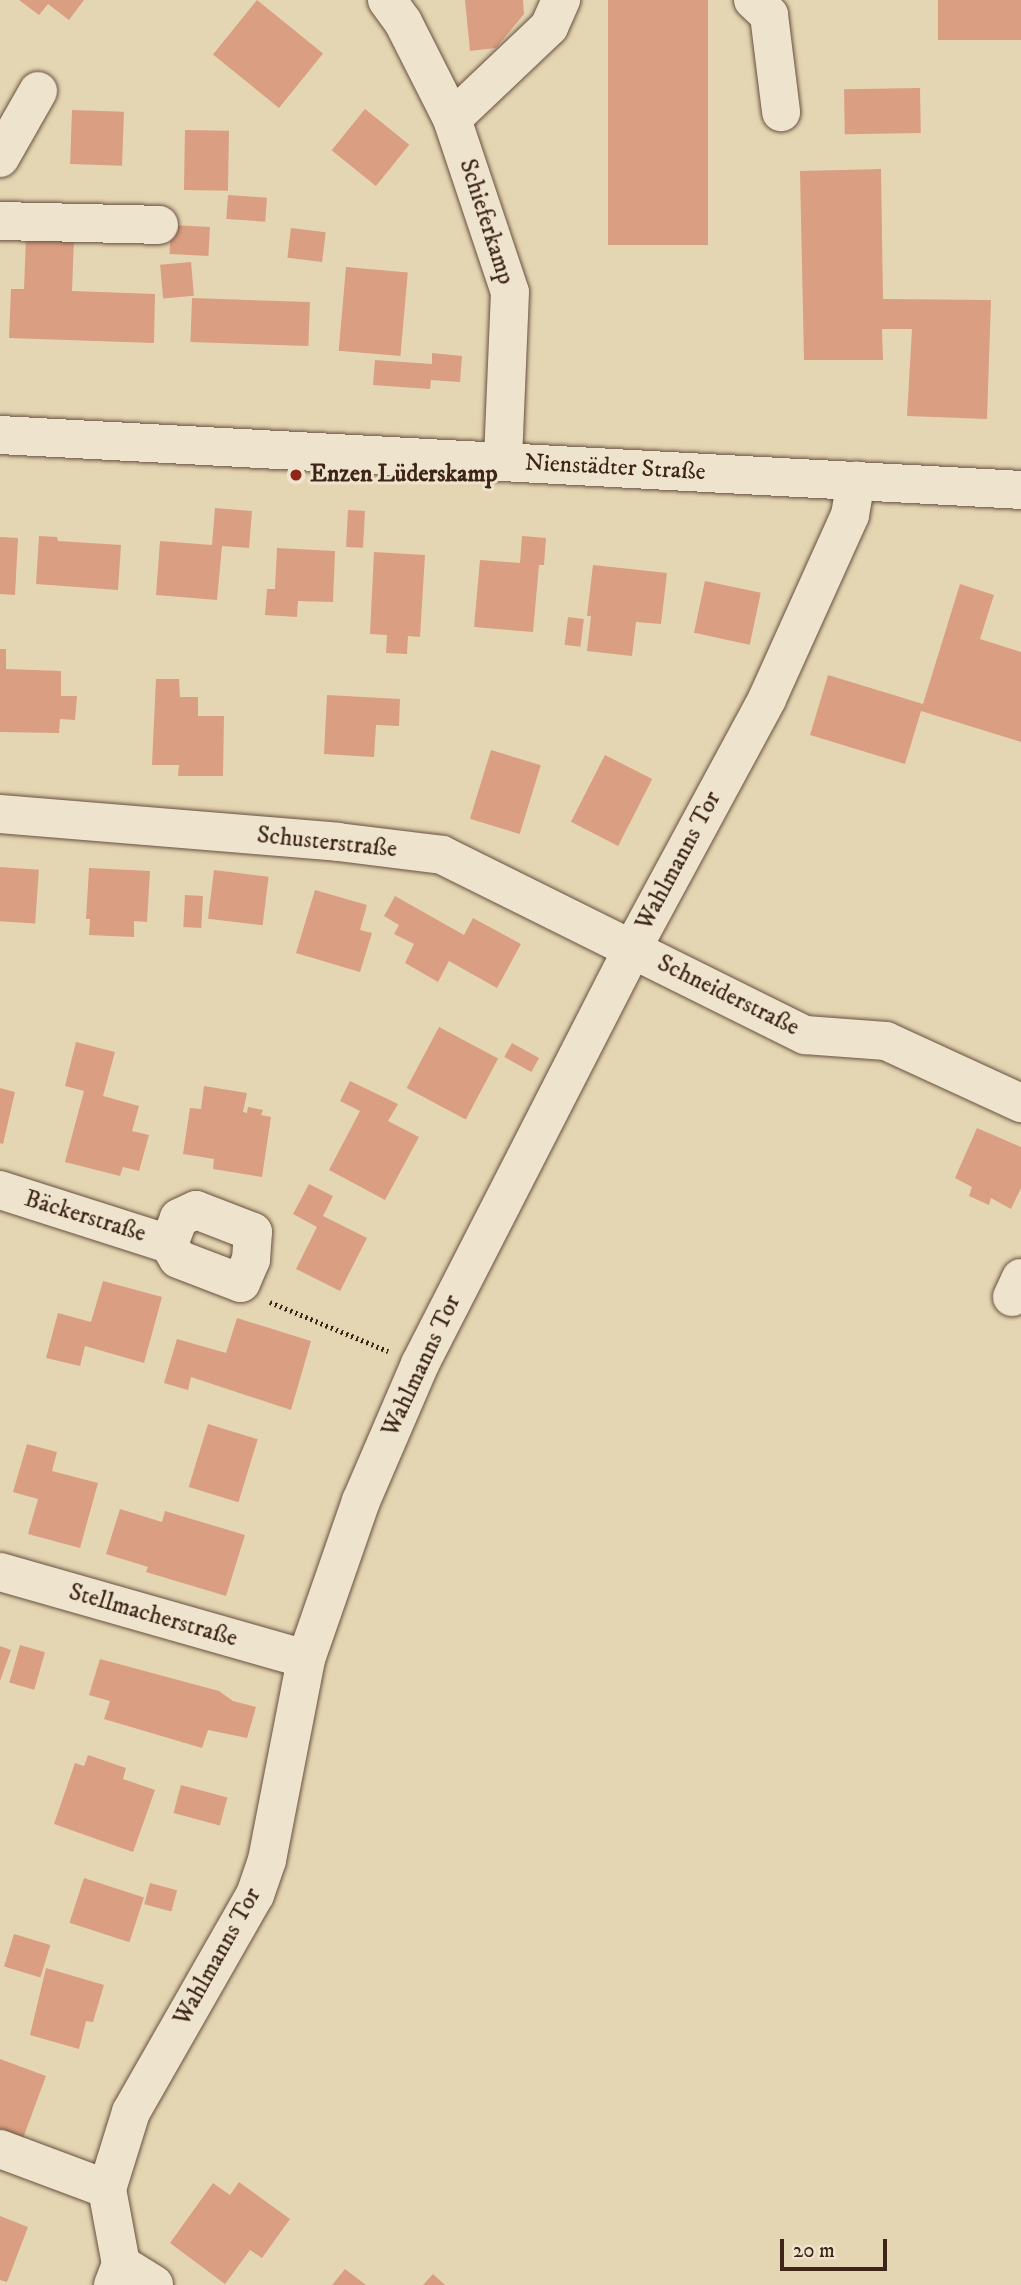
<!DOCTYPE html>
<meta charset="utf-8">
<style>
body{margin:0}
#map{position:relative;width:1021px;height:2285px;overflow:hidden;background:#e5d6b3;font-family:"IM FELL DW Pica",serif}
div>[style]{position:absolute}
.building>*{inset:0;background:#da9e82;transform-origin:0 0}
.path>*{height:4.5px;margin-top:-2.25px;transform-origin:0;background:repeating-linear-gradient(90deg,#3e2518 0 2px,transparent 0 5.5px)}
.roads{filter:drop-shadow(0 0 2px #68513f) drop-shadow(0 0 2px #68513f)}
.minor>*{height:38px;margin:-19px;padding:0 19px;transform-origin:19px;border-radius:19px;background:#eee4ce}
.dots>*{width:19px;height:19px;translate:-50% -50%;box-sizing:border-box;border:4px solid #eee4ce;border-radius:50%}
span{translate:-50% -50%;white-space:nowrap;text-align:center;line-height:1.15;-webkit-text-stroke:6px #eee4ce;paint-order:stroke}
.street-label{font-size:24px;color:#3e2518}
.poi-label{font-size:24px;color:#3e2518;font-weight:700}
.left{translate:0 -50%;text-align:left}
.scale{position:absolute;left:780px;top:2239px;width:107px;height:32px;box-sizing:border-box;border:4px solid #3e2518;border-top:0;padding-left:9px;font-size:21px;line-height:24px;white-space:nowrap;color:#3e2518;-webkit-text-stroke:5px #eee4ce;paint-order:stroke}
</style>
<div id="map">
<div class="building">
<i style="clip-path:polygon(19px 0,84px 0,69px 20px,48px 4px,39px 15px)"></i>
<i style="left:257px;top:0;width:85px;height:70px;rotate:39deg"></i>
<i style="clip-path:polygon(465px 0,523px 0,524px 14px,496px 48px,470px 51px)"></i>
<i style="left:608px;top:0;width:100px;height:245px"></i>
<i style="left:938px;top:0;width:83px;height:40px"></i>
<i style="left:920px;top:88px;width:45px;height:76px;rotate:89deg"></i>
<i style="left:365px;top:109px;width:57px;height:53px;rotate:39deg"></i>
<i style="left:72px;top:110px;width:52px;height:54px;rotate:2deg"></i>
<i style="left:185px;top:130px;width:44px;height:60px;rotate:1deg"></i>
<i style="clip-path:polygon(881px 169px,883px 299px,991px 300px,987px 419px,907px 416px,912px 329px,882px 329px,883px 360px,804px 360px,800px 171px)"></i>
<i style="left:228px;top:195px;width:39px;height:24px;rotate:4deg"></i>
<i style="left:171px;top:225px;width:39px;height:29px;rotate:3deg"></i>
<i style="left:291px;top:228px;width:35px;height:30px;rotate:7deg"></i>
<i style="clip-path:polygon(26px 238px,74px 239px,72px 291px,155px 294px,154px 343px,9px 338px,11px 289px,24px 289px)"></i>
<i style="left:191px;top:262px;width:34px;height:31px;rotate:85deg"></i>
<i style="left:346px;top:267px;width:62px;height:84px;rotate:5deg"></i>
<i style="left:192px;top:298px;width:118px;height:44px;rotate:2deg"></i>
<i style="clip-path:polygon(432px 353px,462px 356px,460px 382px,431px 380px,430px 389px,373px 385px,375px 360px,432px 364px)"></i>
<i style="clip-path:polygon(215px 508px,252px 511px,249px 548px,222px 546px,217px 600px,156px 595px,160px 541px,212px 545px)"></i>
<i style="left:348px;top:510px;width:17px;height:37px;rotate:3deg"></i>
<i style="clip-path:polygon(39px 536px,57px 537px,58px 541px,121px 545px,118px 590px,36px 584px)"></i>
<i style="clip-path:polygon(522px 536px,546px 538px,544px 565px,539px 565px,533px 632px,474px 627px,480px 560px,520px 563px)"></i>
<i style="clip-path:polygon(0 537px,18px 538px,15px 595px,0 594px)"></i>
<i style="clip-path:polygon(277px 548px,335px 551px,333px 602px,298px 601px,297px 617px,265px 615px,267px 589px,275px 589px)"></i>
<i style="clip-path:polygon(374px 552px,425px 555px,420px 637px,408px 636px,407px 654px,386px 653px,387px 635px,370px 634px)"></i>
<i style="clip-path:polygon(593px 565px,667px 573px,661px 624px,636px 622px,632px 656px,587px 651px,591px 616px,587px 616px)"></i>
<i style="left:705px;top:581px;width:57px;height:53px;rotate:12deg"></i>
<i style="clip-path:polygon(960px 584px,994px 595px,980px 639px,1021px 652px,1021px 742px,921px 711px,905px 764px,810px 735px,828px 675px,923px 704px)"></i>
<i style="left:568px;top:617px;width:16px;height:28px;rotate:7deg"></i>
<i style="clip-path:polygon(0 649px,6px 649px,6px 669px,61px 671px,61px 696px,77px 696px,75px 720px,60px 719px,59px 733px,0 732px)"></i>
<i style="clip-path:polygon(156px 679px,179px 679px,180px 697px,198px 697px,198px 716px,224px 716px,223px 776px,178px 776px,179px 765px,152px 765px)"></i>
<i style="clip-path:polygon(327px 695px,400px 699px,399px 726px,376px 725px,374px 757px,324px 754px)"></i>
<i style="left:491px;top:750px;width:52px;height:72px;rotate:17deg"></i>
<i style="left:605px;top:755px;width:53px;height:75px;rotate:27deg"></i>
<i style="left:0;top:867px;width:39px;height:54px;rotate:4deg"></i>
<i style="clip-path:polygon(89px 868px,150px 871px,147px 922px,134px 921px,134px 937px,89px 935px,90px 919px,86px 919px)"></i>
<i style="left:214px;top:870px;width:55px;height:49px;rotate:7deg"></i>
<i style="clip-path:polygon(315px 890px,367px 905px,360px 930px,372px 933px,360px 972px,296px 953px)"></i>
<i style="left:185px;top:895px;width:18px;height:32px;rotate:3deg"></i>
<i style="clip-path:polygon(395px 896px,464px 935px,473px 918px,521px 944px,497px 988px,449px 961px,438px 982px,405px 963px,414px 944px,394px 934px,399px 925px,384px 916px)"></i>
<i style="left:439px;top:1027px;width:67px;height:69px;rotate:28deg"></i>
<i style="clip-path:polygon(76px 1042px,115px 1052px,103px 1096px,139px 1106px,132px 1131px,149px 1135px,139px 1171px,123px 1167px,120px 1176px,65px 1162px,84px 1091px,65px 1086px)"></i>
<i style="left:512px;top:1043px;width:31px;height:16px;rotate:29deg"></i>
<i style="clip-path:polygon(350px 1081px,398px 1104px,388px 1121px,419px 1137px,385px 1200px,329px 1170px,360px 1111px,340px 1101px)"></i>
<i style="clip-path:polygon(204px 1086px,247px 1093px,243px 1112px,247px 1113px,248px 1107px,263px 1110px,261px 1115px,271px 1117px,262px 1177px,213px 1169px,214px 1159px,183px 1154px,190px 1108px,201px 1109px)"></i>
<i style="clip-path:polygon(0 1088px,15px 1092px,3px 1144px,0 1143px)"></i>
<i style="clip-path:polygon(977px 1128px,1021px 1147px,1021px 1188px,1011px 1209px,991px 1198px,989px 1205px,969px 1196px,972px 1187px,955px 1178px)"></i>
<i style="clip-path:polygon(309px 1184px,333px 1196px,323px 1216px,367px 1238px,340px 1291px,296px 1269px,317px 1227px,293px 1214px)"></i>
<i style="clip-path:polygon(103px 1281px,162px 1297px,144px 1363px,85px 1346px,80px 1366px,46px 1358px,58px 1313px,91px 1322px)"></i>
<i style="clip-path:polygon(237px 1318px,311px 1341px,291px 1410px,191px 1377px,188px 1390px,164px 1383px,177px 1339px,226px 1353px)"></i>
<i style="left:208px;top:1424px;width:52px;height:66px;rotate:17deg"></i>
<i style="clip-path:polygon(27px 1444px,57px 1452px,52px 1471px,98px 1483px,80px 1548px,28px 1534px,38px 1499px,13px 1492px)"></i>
<i style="clip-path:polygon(120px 1509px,162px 1522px,165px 1511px,245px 1535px,226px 1596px,146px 1572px,148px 1567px,106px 1554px)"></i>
<i style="left:20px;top:1645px;width:26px;height:39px;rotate:16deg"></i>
<i style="clip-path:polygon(0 1646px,11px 1650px,0 1681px)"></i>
<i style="clip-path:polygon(100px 1659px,219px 1691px,233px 1701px,256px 1707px,247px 1738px,208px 1730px,202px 1748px,104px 1719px,110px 1701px,89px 1695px)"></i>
<i style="clip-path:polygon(88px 1755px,126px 1768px,123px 1779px,155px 1790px,133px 1852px,54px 1824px,75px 1763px,84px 1766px)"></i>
<i style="left:181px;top:1785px;width:48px;height:29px;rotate:15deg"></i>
<i style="left:84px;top:1878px;width:63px;height:47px;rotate:18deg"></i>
<i style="left:150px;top:1883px;width:28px;height:22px;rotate:15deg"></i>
<i style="left:14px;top:1934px;width:38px;height:34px;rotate:17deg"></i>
<i style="clip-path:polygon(46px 1968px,104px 1985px,93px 2022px,86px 2021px,79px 2049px,30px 2035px)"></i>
<i style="clip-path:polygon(0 2059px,46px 2076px,22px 2141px,0 2133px)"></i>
<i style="clip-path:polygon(239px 2182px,290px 2219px,262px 2258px,250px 2250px,225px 2284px,170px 2243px,213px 2183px,230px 2195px)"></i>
<i style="clip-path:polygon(0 2216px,28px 2227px,7px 2282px,0 2280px)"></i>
<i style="clip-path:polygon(345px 2269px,366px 2285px,332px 2285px)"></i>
<i style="clip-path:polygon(433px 2274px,445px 2285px,423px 2285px)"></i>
</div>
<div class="path">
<i style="left:270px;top:1302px;width:128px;rotate:22.6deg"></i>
</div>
<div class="roads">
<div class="minor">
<i style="left:387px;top:0;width:27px;rotate:54deg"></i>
<i style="left:403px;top:22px;width:109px;rotate:63.2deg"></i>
<i style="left:452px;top:119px;width:182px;rotate:71.5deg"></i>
<i style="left:510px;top:292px;width:170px;rotate:92.4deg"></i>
<i style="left:753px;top:0;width:22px;rotate:43deg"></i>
<i style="left:769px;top:15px;width:98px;rotate:82.9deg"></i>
<i style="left:452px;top:119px;width:134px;rotate:-43.5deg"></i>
<i style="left:549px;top:27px;width:30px;rotate:-66deg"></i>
<i style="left:0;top:158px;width:77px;rotate:-60.4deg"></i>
<i style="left:0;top:221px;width:159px;rotate:1.4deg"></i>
<i style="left:0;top:435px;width:1022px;rotate:3.08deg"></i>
<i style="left:0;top:814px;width:339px;rotate:4.7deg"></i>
<i style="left:338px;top:842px;width:105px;rotate:7.1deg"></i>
<i style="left:442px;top:855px;width:405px;rotate:26.4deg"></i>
<i style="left:805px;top:1035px;width:81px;rotate:4.2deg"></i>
<i style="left:886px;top:1041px;width:149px;rotate:24.7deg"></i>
<i style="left:0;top:1190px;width:177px;rotate:17.7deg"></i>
<i style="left:169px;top:1244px;width:17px;rotate:59deg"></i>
<i style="left:178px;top:1259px;width:67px;rotate:20.9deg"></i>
<i style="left:241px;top:1283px;width:25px;rotate:-67deg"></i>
<i style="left:251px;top:1260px;width:28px;rotate:-86deg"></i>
<i style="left:253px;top:1232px;width:61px;rotate:-158.9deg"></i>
<i style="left:196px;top:1210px;width:19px;rotate:155deg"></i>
<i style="left:179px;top:1218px;width:28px;rotate:111deg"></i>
<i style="left:1012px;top:1297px;width:21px;rotate:-65deg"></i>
<i style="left:0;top:1572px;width:318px;rotate:15.9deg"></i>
<i style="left:0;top:2149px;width:114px;rotate:20.5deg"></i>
<i style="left:121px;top:2264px;width:39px;rotate:32deg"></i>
<i style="left:113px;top:2285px;width:22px;rotate:-69deg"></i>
<i style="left:121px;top:2264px;width:76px;rotate:-100.6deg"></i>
<i style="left:107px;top:2189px;width:81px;rotate:-72.7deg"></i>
<i style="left:131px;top:2112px;width:250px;rotate:-60.3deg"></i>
<i style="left:255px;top:1895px;width:37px;rotate:-71deg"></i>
<i style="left:267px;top:1860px;width:205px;rotate:-79deg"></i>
<i style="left:306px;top:1659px;width:167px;rotate:-70.8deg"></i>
<i style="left:361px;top:1501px;width:149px;rotate:-66.7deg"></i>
<i style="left:420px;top:1364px;width:466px;rotate:-62.9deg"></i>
<i style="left:632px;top:949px;width:284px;rotate:-61.6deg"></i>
<i style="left:767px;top:699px;width:202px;rotate:-65.7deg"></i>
<i style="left:850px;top:515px;width:35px;rotate:-80deg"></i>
</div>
</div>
<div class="dots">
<i style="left:296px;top:475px;background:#8f2418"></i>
</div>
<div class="street-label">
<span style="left:486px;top:222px;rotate:72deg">Schieferkamp</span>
<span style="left:615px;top:468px;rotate:3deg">Nienstädter Straße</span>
<span style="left:327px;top:843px;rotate:6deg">Schusterstraße</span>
<span style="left:679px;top:861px;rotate:-62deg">Wahlmanns Tor</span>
<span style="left:728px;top:996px;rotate:26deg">Schneiderstraße</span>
<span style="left:85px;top:1217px;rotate:17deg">Bäckerstraße</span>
<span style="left:422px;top:1366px;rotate:-65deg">Wahlmanns Tor</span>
<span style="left:153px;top:1616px;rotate:16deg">Stellmacherstraße</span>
<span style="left:218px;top:1957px;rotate:-61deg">Wahlmanns Tor</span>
</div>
<div class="poi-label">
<span class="left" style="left:310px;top:475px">Enzen Lüderskamp</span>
</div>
<div class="scale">20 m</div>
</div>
